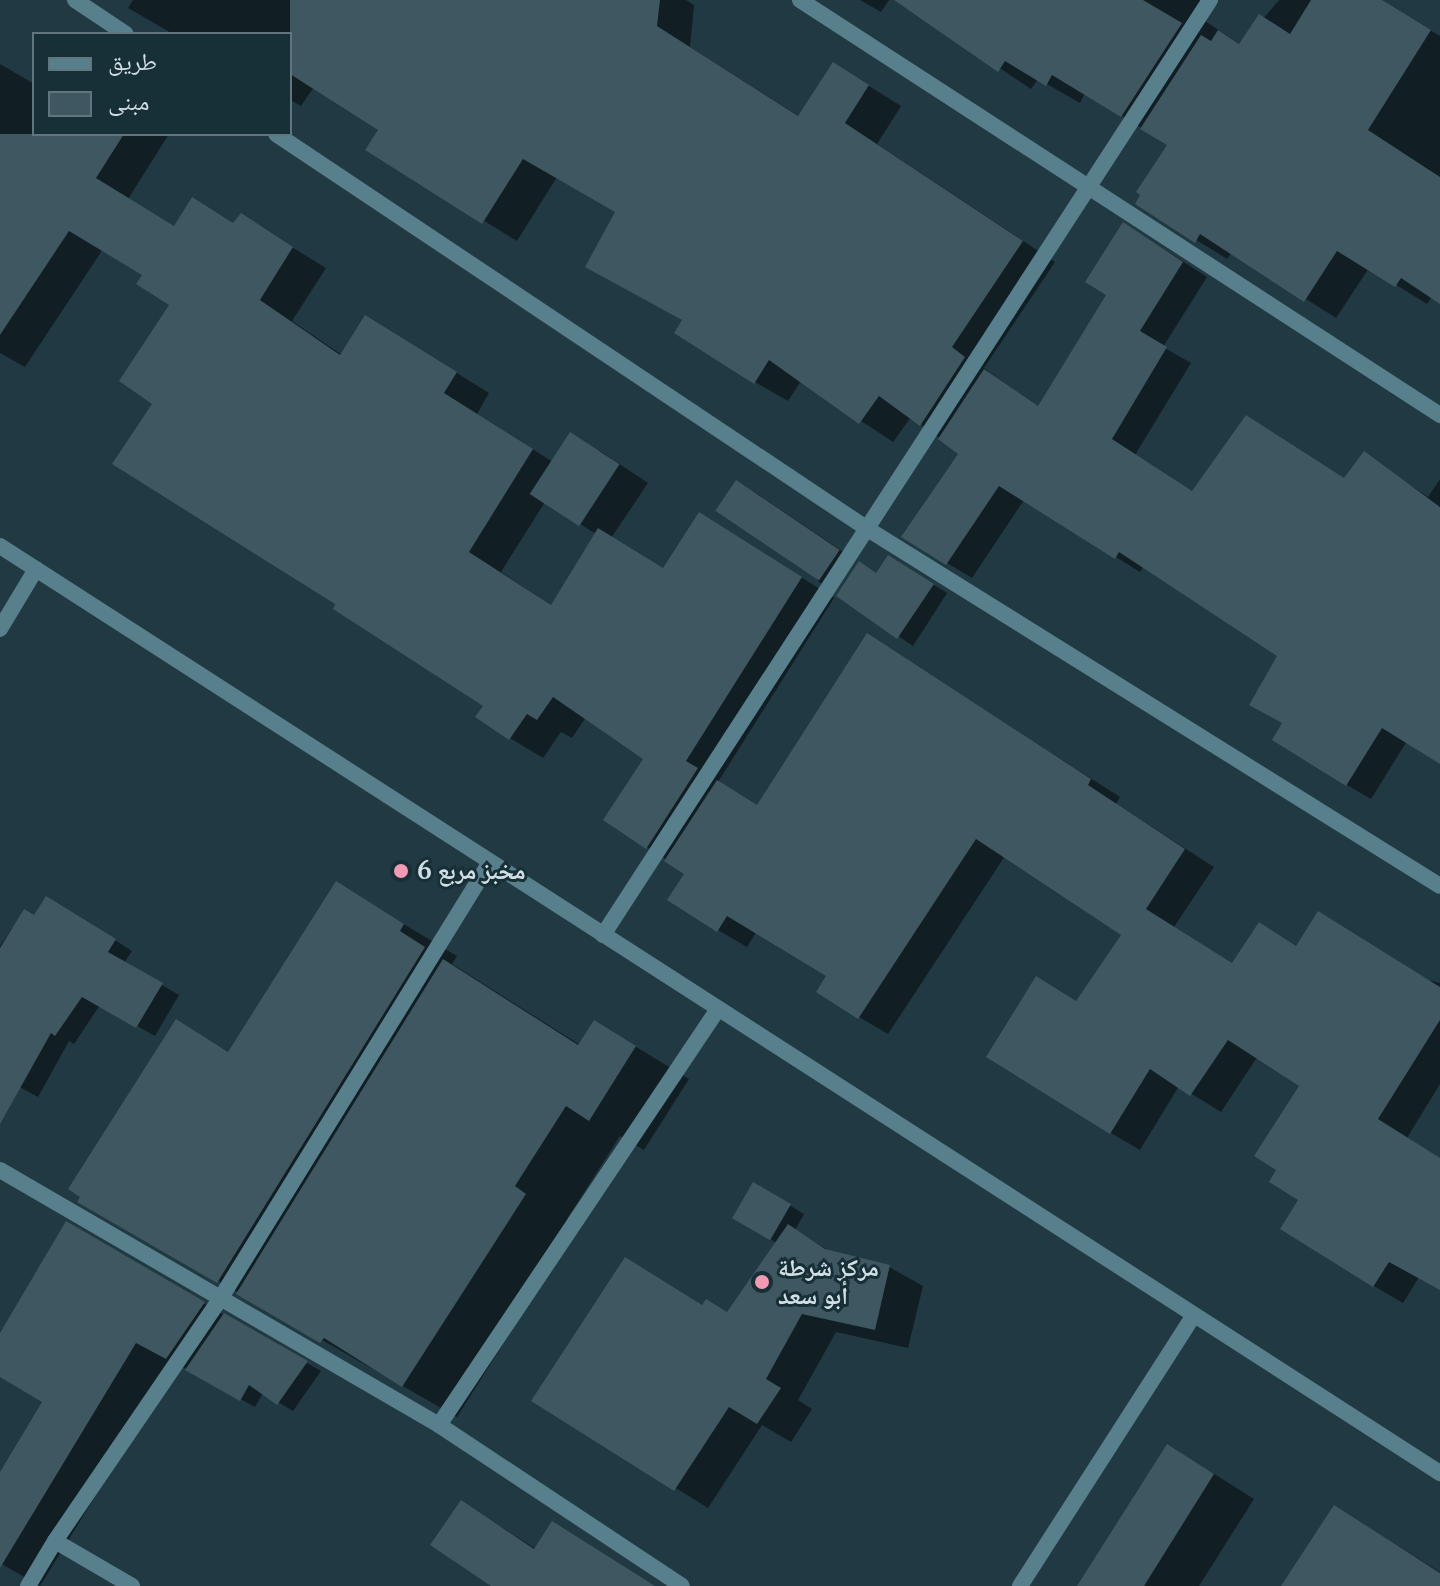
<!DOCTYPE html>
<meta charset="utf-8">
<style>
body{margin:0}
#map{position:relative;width:1440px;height:1586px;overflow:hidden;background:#213942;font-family:Merriweather,"Noto Naskh Arabic",serif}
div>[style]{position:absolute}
.shadow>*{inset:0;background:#0007}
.building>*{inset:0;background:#3e5760;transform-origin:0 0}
.street>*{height:16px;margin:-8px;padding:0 8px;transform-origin:8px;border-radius:8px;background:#577f8c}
.dots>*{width:22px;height:22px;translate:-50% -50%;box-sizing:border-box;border:4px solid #172f37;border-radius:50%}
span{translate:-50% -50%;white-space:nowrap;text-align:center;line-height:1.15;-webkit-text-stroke:6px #172f37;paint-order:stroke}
.poi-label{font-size:24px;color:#d1dfe4;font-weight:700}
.left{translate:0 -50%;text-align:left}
.legend{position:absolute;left:32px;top:32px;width:260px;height:104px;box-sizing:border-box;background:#172f37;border:2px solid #61757c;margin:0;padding:10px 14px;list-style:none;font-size:24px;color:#d1dfe4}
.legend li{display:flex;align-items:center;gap:16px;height:40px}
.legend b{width:40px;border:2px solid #61757c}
</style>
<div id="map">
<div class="shadow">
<i style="clip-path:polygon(133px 0,686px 0,694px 5px,690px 47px,800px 117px,834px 64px,901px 106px,877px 144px,1055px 262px,984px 368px,1045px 413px,1148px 239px,1207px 277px,1163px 347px,1191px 363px,1135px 455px,1194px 493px,1345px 479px,1364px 454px,1428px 497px,1440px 479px,1440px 762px,1407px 741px,1371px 799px,1347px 785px,1285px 723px,1280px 655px,1144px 566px,1140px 572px,1024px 500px,972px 578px,947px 563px,904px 536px,960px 453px,911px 417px,893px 442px,801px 381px,788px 401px,755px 382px,684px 320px,618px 212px,557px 177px,517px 241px,368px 149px,380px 130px,314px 87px,301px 106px,290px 100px,290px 34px,173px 34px,128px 8px)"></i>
<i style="clip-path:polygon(860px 0,889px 0,881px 12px)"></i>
<i style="clip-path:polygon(897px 0,1210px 0,1199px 17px,1241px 45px,1279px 0,1380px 0,1440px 36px,1440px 302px,1432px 296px,1427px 304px,1369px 268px,1336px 318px,1232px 252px,1227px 259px,1137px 203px,1169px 145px,1085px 93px,1080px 103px,1038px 79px,1031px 89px)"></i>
<i style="clip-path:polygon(evenodd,0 64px,34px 84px,34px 134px,169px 134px,128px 199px,175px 228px,234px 225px,241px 216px,326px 268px,292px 321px,342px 355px,399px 337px,489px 393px,477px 414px,553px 462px,600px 451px,648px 483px,611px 538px,664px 570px,733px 534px,834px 598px,718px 782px,758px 807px,868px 636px,1120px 797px,1116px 804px,1214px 867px,1174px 927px,1234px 965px,1298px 947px,1440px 983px,1440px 1084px,1407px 1138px,1440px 1159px,1440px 1288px,1419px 1277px,1403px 1303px,1374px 1286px,1301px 1199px,1279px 1169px,1302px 1085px,1258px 1056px,1221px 1112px,1179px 1086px,1140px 1150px,1111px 1133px,1076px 1002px,1124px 934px,1005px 856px,888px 1034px,859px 1017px,829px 975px,757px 931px,747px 947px,718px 930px,687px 873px,647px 847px,645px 758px,586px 717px,572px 738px,561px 732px,543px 758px,510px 738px,486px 705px,338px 604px,155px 403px,172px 304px,145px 274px,103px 249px,25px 367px,0 353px,0 64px,545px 502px,596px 534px,552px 606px,501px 572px,545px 502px)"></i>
<i style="clip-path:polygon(751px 490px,854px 559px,833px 590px,819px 582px)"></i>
<i style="clip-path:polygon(903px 566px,947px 593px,913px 646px,839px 596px)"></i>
<i style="clip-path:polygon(337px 884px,457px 956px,452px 964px,580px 1045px,595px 1022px,689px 1079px,644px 1150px,620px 1136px,567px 1219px,578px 1226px,457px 1417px,80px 1202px,177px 1022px,230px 1053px)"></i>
<i style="clip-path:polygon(64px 908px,132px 951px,124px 963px,179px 995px,155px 1036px,100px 1005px,74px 1044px,69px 1041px,38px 1097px,5px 1079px,0 1088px,0 946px,24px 911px,34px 917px)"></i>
<i style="clip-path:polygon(754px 1184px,804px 1214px,795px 1230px,831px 1252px,889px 1267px,923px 1286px,908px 1348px,836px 1332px,798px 1400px,812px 1409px,791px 1442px,762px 1425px,708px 1508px,534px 1400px,703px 1307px,728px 1314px,777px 1243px,734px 1218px)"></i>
<i style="clip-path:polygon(67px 1224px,321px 1371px,293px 1411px,263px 1393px,255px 1407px,177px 1364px,40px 1586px,0 1563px,0 1476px,45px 1401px,0 1375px,0 1337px)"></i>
<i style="clip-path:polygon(1208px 1470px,1254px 1499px,1199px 1586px,1079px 1586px)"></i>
<i style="clip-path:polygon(462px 1502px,536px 1549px,627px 1586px,491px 1586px)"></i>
<i style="clip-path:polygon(1334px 1507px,1440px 1572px,1440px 1586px,1284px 1586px)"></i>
</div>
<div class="building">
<i style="clip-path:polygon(290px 0,660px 0,657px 26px,798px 116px,833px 62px,869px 85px,845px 123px,1023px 241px,952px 347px,965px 357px,920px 426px,879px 396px,859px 424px,769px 360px,754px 384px,674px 333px,682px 320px,585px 267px,615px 212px,523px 159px,482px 224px,365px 150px,378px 130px,290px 74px)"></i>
<i style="clip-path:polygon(894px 0,1143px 0,1182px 23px,1121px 117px,1052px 75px,1046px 86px,1005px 61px,998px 72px)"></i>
<i style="clip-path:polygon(1311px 0,1382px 0,1431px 30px,1368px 130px,1440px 177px,1440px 304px,1401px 278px,1395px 287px,1337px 251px,1304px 302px,1200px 234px,1195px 243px,1135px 204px,1140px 195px,1136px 192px,1167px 145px,1140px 129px,1201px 35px,1211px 41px,1218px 30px,1239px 44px,1259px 14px,1290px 34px)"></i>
<i style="clip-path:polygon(0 134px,124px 134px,96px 178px,174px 226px,192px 197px,233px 223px,241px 213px,293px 247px,260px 300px,340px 355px,365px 315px,457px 372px,444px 393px,533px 449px,469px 552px,551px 605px,598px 528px,663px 568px,699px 512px,802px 577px,686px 761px,698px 768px,646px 849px,603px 820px,643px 759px,553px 697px,537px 720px,527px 714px,509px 740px,475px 717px,483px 706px,333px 609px,335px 604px,112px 464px,152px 404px,119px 381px,169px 305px,136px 284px,142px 275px,69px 231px,0 335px)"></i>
<i style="clip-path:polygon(1123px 222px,1183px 262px,1140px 331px,1167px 347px,1112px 439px,1192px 491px,1246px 415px,1344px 478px,1364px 451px,1440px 507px,1440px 764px,1382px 728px,1346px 786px,1272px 740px,1282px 723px,1249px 705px,1277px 656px,1119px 552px,1115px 559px,999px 486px,946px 565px,901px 537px,958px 454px,938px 439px,984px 369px,1038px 406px,1106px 295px,1085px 282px)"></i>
<i style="left:570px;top:432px;width:59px;height:74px;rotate:33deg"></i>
<i style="left:736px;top:480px;width:125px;height:37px;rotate:34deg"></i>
<i style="clip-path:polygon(888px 555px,934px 584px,897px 639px,836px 596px,859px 561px,876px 573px)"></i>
<i style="clip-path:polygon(867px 633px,1091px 779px,1088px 785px,1185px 849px,1146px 909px,1232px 963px,1259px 922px,1296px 946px,1318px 911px,1440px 987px,1440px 1020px,1378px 1119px,1440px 1158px,1440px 1290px,1389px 1262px,1373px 1287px,1280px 1229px,1298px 1200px,1269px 1182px,1276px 1170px,1254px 1156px,1299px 1086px,1228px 1040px,1190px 1096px,1150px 1069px,1110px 1134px,986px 1057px,1036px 976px,1076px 1001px,1121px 935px,976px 839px,858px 1019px,816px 992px,826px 976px,727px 916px,717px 932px,667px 900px,684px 874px,664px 861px,717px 780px,757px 805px)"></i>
<i style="clip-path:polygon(336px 881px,404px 924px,400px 931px,425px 947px,217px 1283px,77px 1202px,80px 1197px,68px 1189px,176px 1019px,228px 1052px)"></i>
<i style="clip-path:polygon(46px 896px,116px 939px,108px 952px,163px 983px,136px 1028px,82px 997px,55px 1036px,51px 1033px,0 1124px,0 948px,24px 909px,34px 915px)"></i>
<i style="clip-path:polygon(443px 959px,578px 1045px,594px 1020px,636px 1046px,589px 1121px,566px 1106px,515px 1186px,526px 1194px,402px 1387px,324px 1338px,320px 1343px,236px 1294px)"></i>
<i style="left:753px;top:1182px;width:44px;height:42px;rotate:30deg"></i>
<i style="clip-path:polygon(66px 1221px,205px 1302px,166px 1359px,136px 1343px,0 1568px,0 1472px,42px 1402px,0 1377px,0 1333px)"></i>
<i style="clip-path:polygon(788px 1224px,825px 1249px,890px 1265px,875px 1330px,802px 1314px,766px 1379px,781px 1388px,757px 1424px,729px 1407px,674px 1491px,531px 1401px,625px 1257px,702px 1305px,706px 1299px,727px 1312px)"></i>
<i style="clip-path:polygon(224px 1313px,308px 1361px,277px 1405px,249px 1385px,240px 1401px,185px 1370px)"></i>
<i style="clip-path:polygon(1167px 1444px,1214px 1474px,1144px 1586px,1077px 1586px)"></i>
<i style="clip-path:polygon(461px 1500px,534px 1549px,552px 1521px,655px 1586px,491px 1586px,430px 1545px)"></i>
<i style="clip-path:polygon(1334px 1505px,1440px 1573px,1440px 1586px,1281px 1586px)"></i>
</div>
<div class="street">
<i style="left:75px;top:0;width:61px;rotate:33.7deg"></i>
<i style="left:800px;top:0;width:763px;rotate:32.96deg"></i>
<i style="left:276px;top:134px;width:709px;rotate:33.73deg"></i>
<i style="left:866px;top:528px;width:676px;rotate:31.95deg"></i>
<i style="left:0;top:546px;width:1713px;rotate:32.77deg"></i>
<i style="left:0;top:629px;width:70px;rotate:-59deg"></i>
<i style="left:603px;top:935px;width:1115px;rotate:-57.01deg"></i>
<i style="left:0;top:1170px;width:508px;rotate:30.15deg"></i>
<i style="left:439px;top:1425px;width:291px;rotate:33.5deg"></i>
<i style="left:439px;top:1425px;width:501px;rotate:-56.15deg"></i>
<i style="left:28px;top:1586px;width:52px;rotate:-59deg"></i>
<i style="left:132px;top:1586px;width:89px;rotate:-149.7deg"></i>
<i style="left:55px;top:1541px;width:297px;rotate:-55.7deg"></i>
<i style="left:222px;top:1296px;width:510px;rotate:-58.3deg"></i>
<i style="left:1020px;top:1586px;width:322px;rotate:-57.3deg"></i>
</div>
<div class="dots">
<i style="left:401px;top:871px;background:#f19ab1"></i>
<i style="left:762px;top:1282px;background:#f19ab1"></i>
</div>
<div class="poi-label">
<span class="left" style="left:417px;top:871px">مخبز مربع 6</span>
<span class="left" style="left:778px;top:1282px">مركز شرطة<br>أبو سعد</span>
</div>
<ul class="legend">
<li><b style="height:10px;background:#577f8c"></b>طريق</li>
<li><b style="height:22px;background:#3e5760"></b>مبنى</li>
</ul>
</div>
